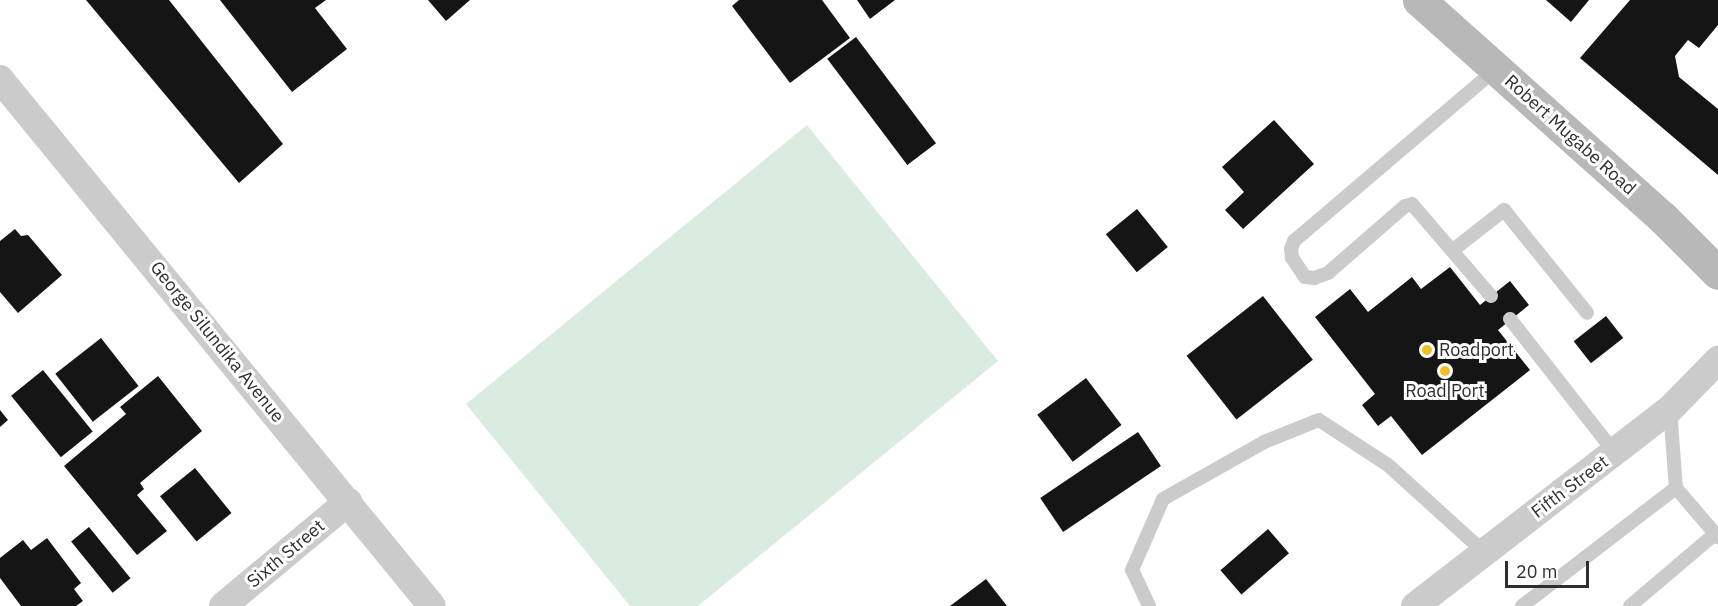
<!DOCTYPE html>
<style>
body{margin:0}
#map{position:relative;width:1718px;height:606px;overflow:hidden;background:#fff;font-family:"IBM Plex Sans",sans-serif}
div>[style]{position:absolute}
.green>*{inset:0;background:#daecdf}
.building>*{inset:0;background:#151515;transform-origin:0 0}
.service>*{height:14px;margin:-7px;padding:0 7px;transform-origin:7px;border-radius:7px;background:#cbcbcb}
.minor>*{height:28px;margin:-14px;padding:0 14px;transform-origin:14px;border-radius:14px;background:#cbcbcb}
.secondary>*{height:33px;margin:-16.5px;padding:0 16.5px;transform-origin:16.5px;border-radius:16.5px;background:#b8b8b8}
.dots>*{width:16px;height:16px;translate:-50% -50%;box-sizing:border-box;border:3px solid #fff;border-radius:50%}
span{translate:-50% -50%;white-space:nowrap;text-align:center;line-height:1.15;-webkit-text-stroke:6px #fff;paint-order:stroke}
.street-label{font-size:18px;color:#2e2e2e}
.poi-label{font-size:18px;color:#2e2e2e}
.left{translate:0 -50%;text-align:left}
.scale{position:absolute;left:1505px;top:561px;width:84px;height:27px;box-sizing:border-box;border:3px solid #2e2e2e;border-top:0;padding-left:8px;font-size:18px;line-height:21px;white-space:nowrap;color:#2e2e2e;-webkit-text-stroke:4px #fff;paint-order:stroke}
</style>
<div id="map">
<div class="green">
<i style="clip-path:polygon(807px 125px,998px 361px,698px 606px,630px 606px,466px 404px)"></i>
</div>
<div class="building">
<i style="clip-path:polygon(86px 0,169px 0,283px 144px,239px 183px)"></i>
<i style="clip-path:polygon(220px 0,326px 0,315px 8px,347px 49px,292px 92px)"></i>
<i style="clip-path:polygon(428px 0,470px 0,446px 21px)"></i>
<i style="clip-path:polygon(739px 0,822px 0,850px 38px,790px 83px,732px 6px)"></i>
<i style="clip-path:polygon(857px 0,895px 0,870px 19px)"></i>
<i style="clip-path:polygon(1546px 0,1589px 0,1571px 22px)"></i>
<i style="clip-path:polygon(1630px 0,1718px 0,1718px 25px,1699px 48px,1688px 40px,1675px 56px,1679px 77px,1718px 109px,1718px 175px,1580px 58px)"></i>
<i style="left:856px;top:37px;width:133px;height:36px;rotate:53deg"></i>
<i style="clip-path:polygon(1274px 120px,1314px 164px,1243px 229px,1225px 210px,1244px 192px,1222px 167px)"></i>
<i style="left:1137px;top:209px;width:49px;height:40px;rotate:51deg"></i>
<i style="clip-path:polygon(15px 229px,21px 236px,28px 235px,62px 275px,18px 313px,0 292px,0 241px)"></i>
<i style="clip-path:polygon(1450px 267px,1480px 305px,1510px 281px,1529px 305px,1498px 330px,1530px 370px,1422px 455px,1391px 416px,1378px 426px,1362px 405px,1375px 394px,1315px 317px,1350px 289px,1368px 312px,1412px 277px,1421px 289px)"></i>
<i style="left:1263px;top:296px;width:81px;height:97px;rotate:52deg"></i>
<i style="left:1606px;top:316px;width:28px;height:41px;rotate:52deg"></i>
<i style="left:101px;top:338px;width:61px;height:58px;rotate:52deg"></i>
<i style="left:43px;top:370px;width:79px;height:41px;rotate:51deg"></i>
<i style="clip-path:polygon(158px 376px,202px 431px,140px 483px,144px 489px,137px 495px,167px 531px,137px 555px,64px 466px,126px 414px,120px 407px)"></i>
<i style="left:1086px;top:378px;width:59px;height:61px;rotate:53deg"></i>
<i style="clip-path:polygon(0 410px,8px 420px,0 427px)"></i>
<i style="left:1138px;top:432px;width:41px;height:118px;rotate:56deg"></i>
<i style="left:195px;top:468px;width:58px;height:45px;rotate:51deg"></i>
<i style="left:89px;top:527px;width:66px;height:23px;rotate:51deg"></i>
<i style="left:1268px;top:529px;width:32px;height:63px;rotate:49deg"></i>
<i style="clip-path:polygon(47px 538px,81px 583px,74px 589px,83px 601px,76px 606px,21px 606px,0 578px,0 558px,23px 540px,31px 550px)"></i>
<i style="clip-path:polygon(986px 579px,1007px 606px,950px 606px)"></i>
</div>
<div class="service">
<i style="left:1453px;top:250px;width:65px;rotate:-38.1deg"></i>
<i style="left:1504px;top:210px;width:132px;rotate:51.1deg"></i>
<i style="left:1491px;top:296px;width:121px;rotate:-130.7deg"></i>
<i style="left:1412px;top:204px;width:7px;rotate:164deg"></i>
<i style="left:1405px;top:206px;width:102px;rotate:139deg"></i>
<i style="left:1328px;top:273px;width:15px;rotate:160deg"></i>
<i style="left:1314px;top:278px;width:9px;rotate:-174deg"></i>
<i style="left:1305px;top:277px;width:23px;rotate:-124deg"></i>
<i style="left:1292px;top:258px;width:9px;rotate:-96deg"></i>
<i style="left:1291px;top:249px;width:9px;rotate:-69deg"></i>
<i style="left:1294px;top:241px;width:265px;rotate:-40.4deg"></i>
<i style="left:1510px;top:319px;width:170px;rotate:51.9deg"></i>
<i style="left:1670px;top:409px;width:79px;rotate:85.7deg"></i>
<i style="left:1676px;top:488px;width:65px;rotate:49.4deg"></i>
<i style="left:1149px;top:606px;width:40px;rotate:-115deg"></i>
<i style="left:1132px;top:570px;width:77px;rotate:-66.4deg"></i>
<i style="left:1163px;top:499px;width:116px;rotate:-29.4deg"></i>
<i style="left:1264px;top:442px;width:59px;rotate:-21.8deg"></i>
<i style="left:1319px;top:420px;width:82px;rotate:33.1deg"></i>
<i style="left:1388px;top:465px;width:130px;rotate:42.2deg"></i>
<i style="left:1522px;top:606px;width:194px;rotate:-37.5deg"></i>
<i style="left:1630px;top:606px;width:111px;rotate:-40.3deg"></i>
</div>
<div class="minor">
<i style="left:0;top:79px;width:681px;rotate:50.66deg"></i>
<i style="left:223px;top:606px;width:163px;rotate:-39.8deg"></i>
<i style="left:1415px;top:606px;width:322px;rotate:-37.7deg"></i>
<i style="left:1670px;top:409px;width:69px;rotate:-45.6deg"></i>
</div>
<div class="secondary">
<i style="left:1419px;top:0;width:326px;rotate:41.8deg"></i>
<i style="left:1662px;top:217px;width:79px;rotate:45deg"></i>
</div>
<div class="dots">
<i style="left:1427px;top:350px;background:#f0bf24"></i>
<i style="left:1445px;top:371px;background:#f0bf24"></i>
</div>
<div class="street-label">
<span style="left:1570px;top:135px;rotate:42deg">Robert Mugabe Road</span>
<span style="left:217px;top:342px;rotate:51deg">George Silundika Avenue</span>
<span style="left:1570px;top:487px;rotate:-37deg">Fifth Street</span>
<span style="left:286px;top:554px;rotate:-40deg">Sixth Street</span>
</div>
<div class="poi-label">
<span class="left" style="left:1439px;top:350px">Roadport</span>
<span style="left:1445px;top:391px">Road Port</span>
</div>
<div class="scale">20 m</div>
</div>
